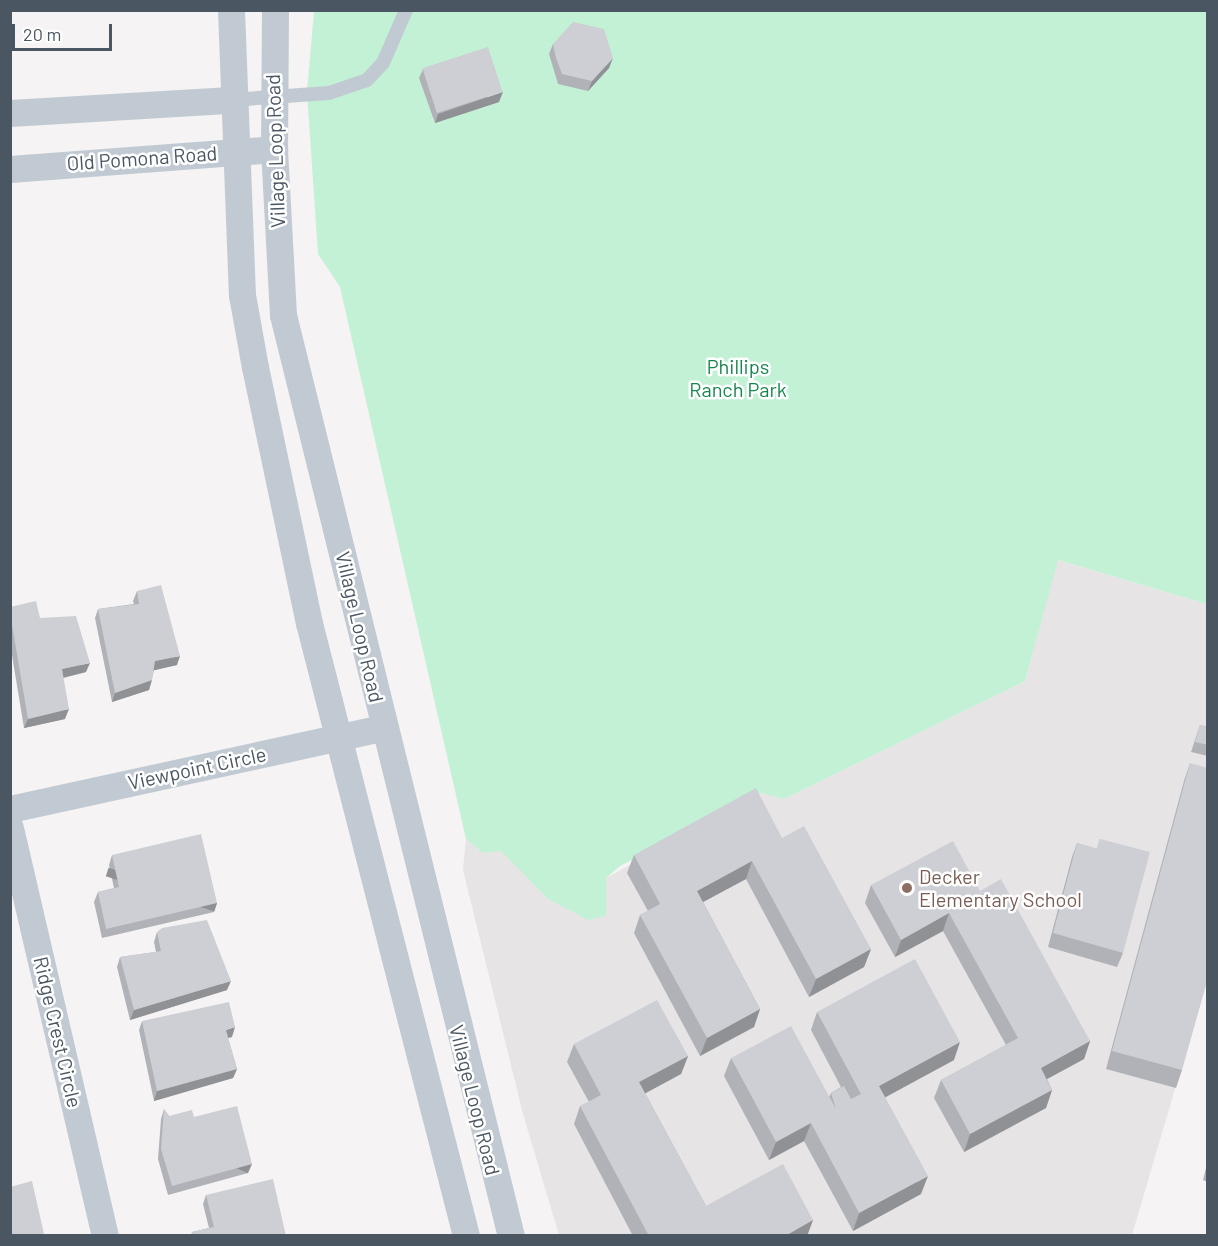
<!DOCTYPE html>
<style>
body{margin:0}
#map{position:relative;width:1218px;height:1246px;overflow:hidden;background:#f5f3f3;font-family:Barlow,sans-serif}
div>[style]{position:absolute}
.education>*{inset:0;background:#e6e4e5}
.green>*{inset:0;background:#c3f1d5}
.lane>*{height:14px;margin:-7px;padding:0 7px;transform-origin:7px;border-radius:7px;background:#c1cad2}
.street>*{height:27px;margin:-13.5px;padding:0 13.5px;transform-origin:13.5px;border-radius:13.5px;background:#c1cad2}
.wall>*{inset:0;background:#b0b2b7}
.shaded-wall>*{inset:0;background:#909195;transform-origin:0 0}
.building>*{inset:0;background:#cdcfd5;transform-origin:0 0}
.dots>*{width:16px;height:16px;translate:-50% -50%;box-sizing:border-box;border:3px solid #fff;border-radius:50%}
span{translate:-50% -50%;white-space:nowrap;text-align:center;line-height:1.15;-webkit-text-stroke:5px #fff;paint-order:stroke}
.street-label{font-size:20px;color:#4a5661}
.park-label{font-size:20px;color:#17864f}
.education-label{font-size:20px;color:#785e54}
.left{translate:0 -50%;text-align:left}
.frame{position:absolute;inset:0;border:12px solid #4a5661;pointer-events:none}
.scale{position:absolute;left:12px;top:24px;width:100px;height:27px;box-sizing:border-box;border:3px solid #4a5661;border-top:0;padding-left:8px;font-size:18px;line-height:21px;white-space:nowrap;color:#4a5661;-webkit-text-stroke:4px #fff;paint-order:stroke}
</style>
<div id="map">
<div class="education">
<i style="clip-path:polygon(1057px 560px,1207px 604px,1207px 980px,1132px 1235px,559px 1235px,523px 1114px,463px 870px,466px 839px,483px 853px,501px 850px,548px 899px,606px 878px,762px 793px,784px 799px,1025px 681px)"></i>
</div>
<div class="green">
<i style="clip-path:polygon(314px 11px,1207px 11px,1207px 604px,1058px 560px,1025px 681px,784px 799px,761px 793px,620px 866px,606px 878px,606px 916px,588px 920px,548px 899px,501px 851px,483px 853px,466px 839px,340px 287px,318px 254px,307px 92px)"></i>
</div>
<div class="lane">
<i style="left:231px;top:100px;width:98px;rotate:-4.1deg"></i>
<i style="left:329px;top:93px;width:40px;rotate:-18.9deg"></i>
<i style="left:367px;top:80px;width:23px;rotate:-47deg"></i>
<i style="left:383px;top:63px;width:58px;rotate:-66.5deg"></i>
</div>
<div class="street">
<i style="left:231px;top:10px;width:285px;rotate:87.8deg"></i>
<i style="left:242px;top:295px;width:73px;rotate:79.8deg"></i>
<i style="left:255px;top:367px;width:262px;rotate:78.1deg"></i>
<i style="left:309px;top:623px;width:633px;rotate:75.63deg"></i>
<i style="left:275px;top:10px;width:139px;rotate:90.4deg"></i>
<i style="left:274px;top:149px;width:166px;rotate:86.9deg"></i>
<i style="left:283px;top:315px;width:949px;rotate:76.1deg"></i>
<i style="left:10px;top:113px;width:221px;rotate:-3.4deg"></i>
<i style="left:10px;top:169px;width:265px;rotate:-4.3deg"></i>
<i style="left:10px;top:809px;width:382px;rotate:-12.3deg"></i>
<i style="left:10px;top:828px;width:419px;rotate:76.9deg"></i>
</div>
<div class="wall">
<i style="clip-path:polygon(553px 44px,609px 68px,588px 91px,558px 84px,549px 54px)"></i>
<i style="clip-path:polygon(423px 69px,499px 102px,435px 123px,419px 78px)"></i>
<i style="clip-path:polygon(137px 591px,177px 665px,154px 670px,149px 690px,112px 702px,95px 618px,98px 609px,134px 604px,133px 601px)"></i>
<i style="clip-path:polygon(10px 607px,40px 618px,86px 672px,63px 678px,65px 719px,24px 728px,10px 643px)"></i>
<i style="clip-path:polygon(1200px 725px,1208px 727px,1208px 756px,1191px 752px)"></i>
<i style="clip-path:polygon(1190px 763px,1182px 1070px,1176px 1088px,1106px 1069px,1184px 781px)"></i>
<i style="clip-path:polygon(782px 838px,871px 949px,864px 967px,809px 997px,746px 879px,703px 902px,760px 1009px,754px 1027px,700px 1056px,634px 933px,640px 915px,648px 911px,627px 873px,634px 855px)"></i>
<i style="clip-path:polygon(1100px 839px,1123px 953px,1117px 967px,1048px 947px,1072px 857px,1077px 843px,1097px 849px)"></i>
<i style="clip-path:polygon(112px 855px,217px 903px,214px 912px,102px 938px,94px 902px,98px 892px,114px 888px,109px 865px)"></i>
<i style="clip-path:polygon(871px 885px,980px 891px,1090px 1041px,1084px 1059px,1047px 1079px,1052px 1090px,1046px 1108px,964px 1152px,934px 1098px,941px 1080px,1006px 1045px,943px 931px,895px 957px,865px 903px)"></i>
<i style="clip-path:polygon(157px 932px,227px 990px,130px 1020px,117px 967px,120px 957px,156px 952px,154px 942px)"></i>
<i style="clip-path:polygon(817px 1012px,954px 1060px,885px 1097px,921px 1194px,853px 1231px,804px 1141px,769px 1160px,724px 1076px,731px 1058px,829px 1097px,831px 1093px,841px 1087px,811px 1030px)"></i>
<i style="clip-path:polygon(142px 1021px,232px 1037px,228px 1038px,237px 1069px,233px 1078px,154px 1101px,139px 1030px)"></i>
<i style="clip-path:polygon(574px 1044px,688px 1056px,681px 1074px,645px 1093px,706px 1206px,813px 1220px,807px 1236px,633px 1236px,574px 1124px,580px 1106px,589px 1102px,567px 1062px)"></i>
<i style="clip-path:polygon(164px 1109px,169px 1116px,194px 1117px,248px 1173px,168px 1195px,158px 1159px,161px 1119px)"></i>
<i style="clip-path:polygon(1208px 1160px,1208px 1182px,1203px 1180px)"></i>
<i style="clip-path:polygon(206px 1195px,286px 1236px,191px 1236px,192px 1232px,209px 1228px,203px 1204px)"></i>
</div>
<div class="shaded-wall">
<i style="clip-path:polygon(613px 58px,609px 68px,588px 91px,592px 81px)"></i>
<i style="clip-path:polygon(503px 92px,499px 102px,435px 123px,438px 114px)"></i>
<i style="clip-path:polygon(180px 656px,177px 665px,151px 671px,155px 661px)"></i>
<i style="clip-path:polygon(90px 663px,86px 672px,58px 679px,62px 669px)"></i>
<i style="clip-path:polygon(152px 680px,149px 690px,112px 702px,115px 693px)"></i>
<i style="clip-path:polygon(69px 709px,65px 719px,24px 728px,28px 719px)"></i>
<i style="clip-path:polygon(752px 861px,746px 879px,690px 909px,697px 891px)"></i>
<i style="left:217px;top:903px;width:9px;height:114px;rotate:108deg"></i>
<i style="clip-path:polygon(949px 913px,943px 931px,895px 957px,901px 940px)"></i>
<i style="clip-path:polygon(871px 949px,864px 967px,809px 997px,816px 979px)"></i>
<i style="clip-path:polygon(231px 981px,227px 990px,130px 1020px,134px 1010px)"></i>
<i style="clip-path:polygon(760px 1009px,754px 1027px,700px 1056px,707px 1038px)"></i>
<i style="clip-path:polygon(235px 1027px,232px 1037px,223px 1039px,226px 1030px)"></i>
<i style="clip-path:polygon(1090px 1041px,1084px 1059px,1034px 1086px,1041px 1068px)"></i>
<i style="clip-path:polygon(960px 1042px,954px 1060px,873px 1104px,879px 1086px)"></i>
<i style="clip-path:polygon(688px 1056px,681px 1074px,633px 1100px,639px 1082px)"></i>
<i style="clip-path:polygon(237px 1069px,233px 1078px,154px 1101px,157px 1091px)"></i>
<i style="clip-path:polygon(1052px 1090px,1046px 1108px,964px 1152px,970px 1134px)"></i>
<i style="clip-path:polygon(811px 1123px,804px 1141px,769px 1160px,776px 1142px)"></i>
<i style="left:252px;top:1164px;width:10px;height:83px;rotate:114deg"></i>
<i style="clip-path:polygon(928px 1176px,921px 1194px,853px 1231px,859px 1213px)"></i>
<i style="clip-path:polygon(813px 1220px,807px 1236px,785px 1236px)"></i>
</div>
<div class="building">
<i style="clip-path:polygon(573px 22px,604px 29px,613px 58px,592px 81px,562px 74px,556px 58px,553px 44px)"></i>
<i style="left:488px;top:47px;width:47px;height:69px;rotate:72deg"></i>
<i style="clip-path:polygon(161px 585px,180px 656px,155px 661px,152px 680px,115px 693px,98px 609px,139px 604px,137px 591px)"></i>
<i style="clip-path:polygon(36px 601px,40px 618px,76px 616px,90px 663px,62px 669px,69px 709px,28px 719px,10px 613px,10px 607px)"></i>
<i style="clip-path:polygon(1200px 725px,1208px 727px,1208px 745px,1195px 742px)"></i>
<i style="clip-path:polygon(1190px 763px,1208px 768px,1208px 978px,1182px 1070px,1112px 1051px)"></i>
<i style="clip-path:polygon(756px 788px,782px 838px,804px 826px,871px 949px,816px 979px,752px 861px,697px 891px,760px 1009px,707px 1038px,640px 915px,660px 904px,634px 855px)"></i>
<i style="clip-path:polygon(201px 834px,217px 903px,106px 929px,98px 892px,119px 887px,112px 855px)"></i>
<i style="clip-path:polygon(1100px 839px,1150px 852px,1123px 953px,1053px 933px,1077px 843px,1097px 849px)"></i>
<i style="clip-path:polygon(953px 841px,980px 891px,1001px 879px,1090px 1041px,1041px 1068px,1052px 1090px,970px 1134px,941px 1080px,1018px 1038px,949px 913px,901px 940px,871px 885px)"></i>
<i style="clip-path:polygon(207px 920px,231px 981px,134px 1010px,120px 957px,161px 951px,157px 932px,162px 928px)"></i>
<i style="clip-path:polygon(915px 959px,960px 1042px,879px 1086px,928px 1176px,859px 1213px,811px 1123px,776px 1142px,731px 1058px,791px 1026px,836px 1109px,831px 1093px,844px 1086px,851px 1099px,861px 1094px,817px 1012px)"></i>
<i style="clip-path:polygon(657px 1000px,688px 1056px,639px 1082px,706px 1206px,783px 1164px,813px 1220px,785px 1236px,649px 1236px,580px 1106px,601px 1095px,574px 1044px)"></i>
<i style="clip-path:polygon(229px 1002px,235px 1027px,226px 1030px,237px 1069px,157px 1091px,142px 1021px)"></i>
<i style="clip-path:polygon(237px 1106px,252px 1164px,172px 1186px,161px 1149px,164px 1109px,169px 1116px,192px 1110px,194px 1117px)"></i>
<i style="clip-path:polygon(273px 1179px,286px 1236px,193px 1236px,192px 1232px,214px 1227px,206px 1195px)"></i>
<i style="clip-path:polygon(32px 1181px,44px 1234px,35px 1236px,10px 1236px,10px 1187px)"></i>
</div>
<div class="dots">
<i style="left:907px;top:888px;background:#8d6e63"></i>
</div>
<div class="street-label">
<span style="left:275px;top:151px;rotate:-92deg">Village Loop Road</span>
<span style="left:142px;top:158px;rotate:-4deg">Old Pomona Road</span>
<span style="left:360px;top:627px;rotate:77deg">Village Loop Road</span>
<span style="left:197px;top:768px;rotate:-12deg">Viewpoint Circle</span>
<span style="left:58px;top:1032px;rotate:77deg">Ridge Crest Circle</span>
<span style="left:475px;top:1100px;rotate:76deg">Village Loop Road</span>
</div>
<div class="park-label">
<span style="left:738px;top:378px">Phillips<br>Ranch Park</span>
</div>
<div class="education-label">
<span class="left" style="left:919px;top:888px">Decker<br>Elementary School</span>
</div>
<div class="frame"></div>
<div class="scale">20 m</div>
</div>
